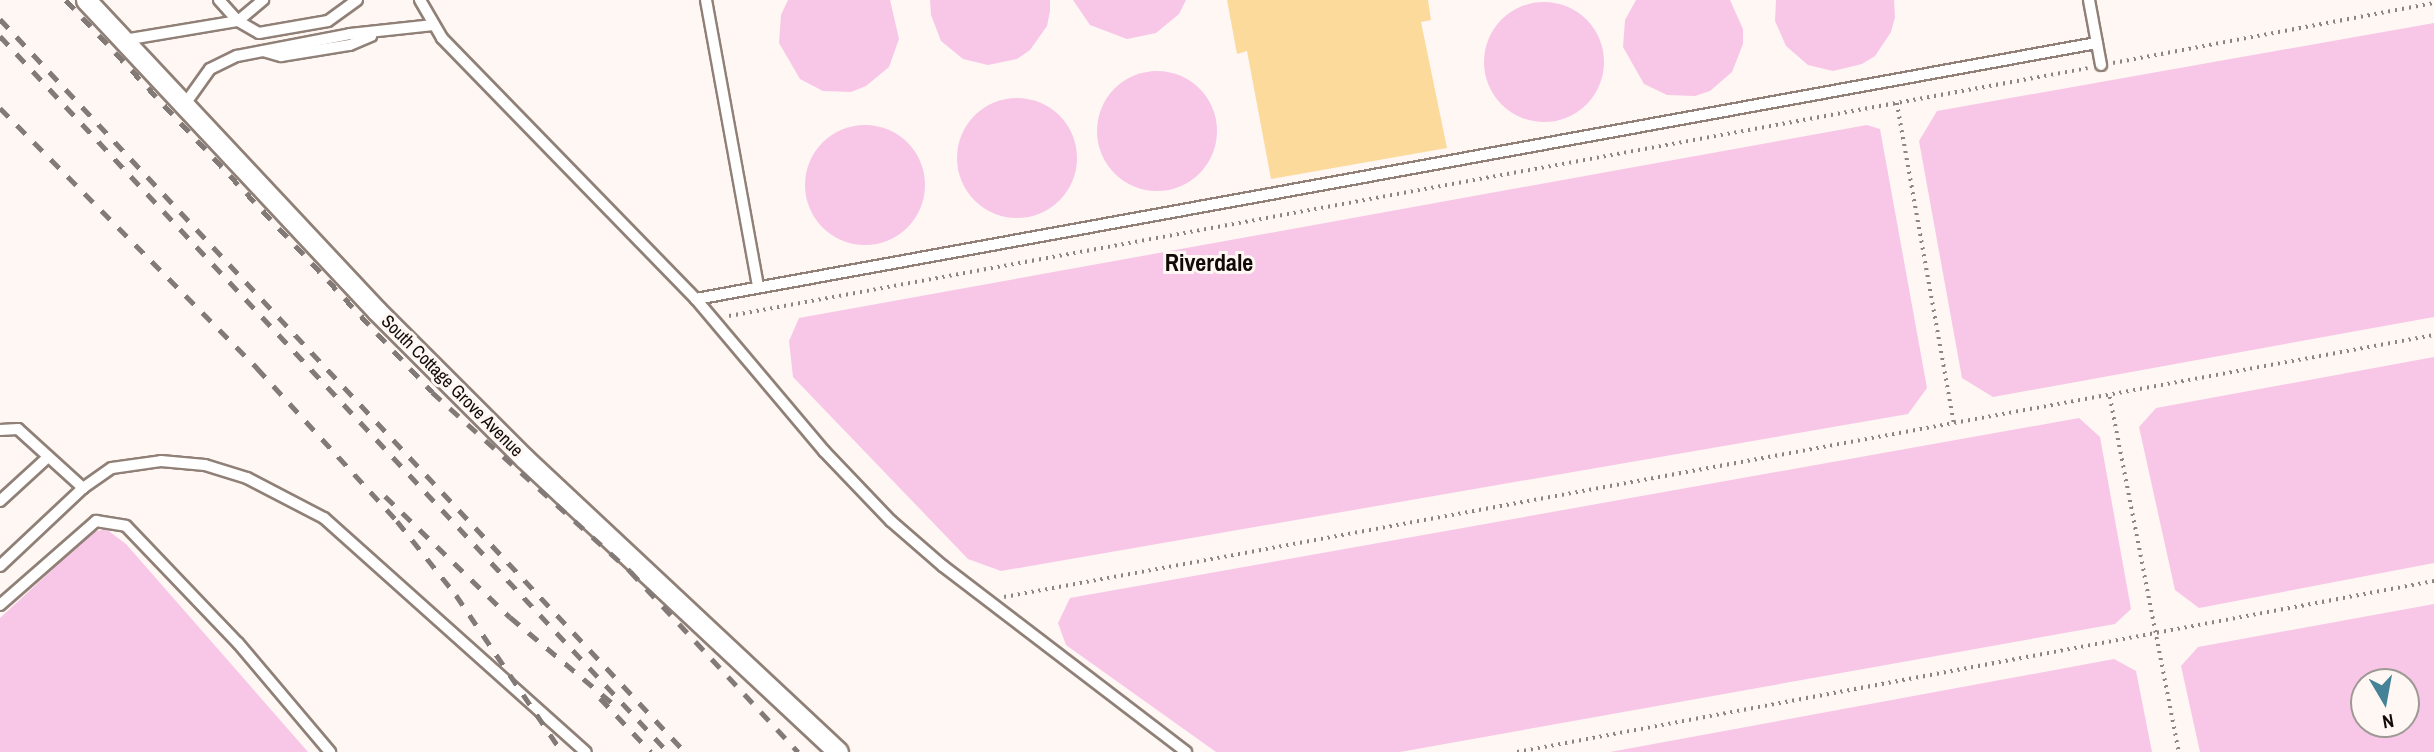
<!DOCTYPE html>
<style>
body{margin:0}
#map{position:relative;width:2434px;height:752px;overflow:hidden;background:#fef7f3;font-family:"Archivo Narrow",sans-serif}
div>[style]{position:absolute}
.water>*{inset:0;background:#f8c7e8}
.round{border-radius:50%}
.building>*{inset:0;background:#fbda9c}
.path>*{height:3.5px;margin-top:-1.75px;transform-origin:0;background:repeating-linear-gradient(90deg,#8c8682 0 2px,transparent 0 7px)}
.roads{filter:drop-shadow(2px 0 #908077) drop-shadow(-2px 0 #908077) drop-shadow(0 2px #908077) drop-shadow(0 -2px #908077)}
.lane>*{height:10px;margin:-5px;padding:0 5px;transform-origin:5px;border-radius:5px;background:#fff}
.street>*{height:19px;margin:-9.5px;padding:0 9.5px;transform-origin:9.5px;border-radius:9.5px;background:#fff}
.rail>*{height:5px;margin-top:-2.5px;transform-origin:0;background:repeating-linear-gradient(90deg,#817a77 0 12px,transparent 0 24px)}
span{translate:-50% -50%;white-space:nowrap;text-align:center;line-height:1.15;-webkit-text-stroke:6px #fef7f3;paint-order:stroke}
.street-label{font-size:18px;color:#110b08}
.district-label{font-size:24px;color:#110b08;font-weight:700}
.north{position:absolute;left:2350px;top:668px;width:70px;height:70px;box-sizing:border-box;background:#fef7f3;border:2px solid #9f9995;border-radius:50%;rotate:170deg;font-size:19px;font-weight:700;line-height:28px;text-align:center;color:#110b08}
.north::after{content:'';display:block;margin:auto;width:24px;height:32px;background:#448298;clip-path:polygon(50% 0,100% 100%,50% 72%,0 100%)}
</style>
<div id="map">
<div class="water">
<i style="clip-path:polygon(788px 0,890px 0,899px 39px,889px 67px,866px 86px,851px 92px,823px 91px,800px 79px,779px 43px,781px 15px)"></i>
<i style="clip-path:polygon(930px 0,1050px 0,1050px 11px,1047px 26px,1030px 50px,1017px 59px,988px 65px,963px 59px,941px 41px,931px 15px)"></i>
<i style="clip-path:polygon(1073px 0,1186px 0,1179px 14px,1156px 33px,1127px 39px,1090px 25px)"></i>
<i style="clip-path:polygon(1636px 0,1730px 0,1743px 29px,1743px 44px,1732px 72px,1710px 91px,1695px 96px,1667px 95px,1644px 84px,1623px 47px,1625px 20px)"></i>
<i style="clip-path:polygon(1776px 0,1894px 0,1895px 17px,1891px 32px,1875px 56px,1862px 64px,1833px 71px,1808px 65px,1786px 46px,1775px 21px)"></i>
<i class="round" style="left:1484px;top:2px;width:120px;height:120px"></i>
<i style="clip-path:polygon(2434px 23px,2434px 317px,1993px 397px,1962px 378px,1919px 141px,1937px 111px)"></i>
<i class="round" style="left:1097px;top:71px;width:120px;height:120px"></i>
<i class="round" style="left:957px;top:98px;width:120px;height:120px"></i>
<i class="round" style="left:805px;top:125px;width:120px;height:120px"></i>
<i style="clip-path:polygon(1867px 125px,1880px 129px,1927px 388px,1908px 414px,1001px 571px,968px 559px,793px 377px,789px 341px,799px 318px)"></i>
<i style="clip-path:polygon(2434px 357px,2434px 563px,2199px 608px,2175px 590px,2139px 427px,2156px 408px)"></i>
<i style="clip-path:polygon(2079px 418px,2100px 437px,2131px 609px,2115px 624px,1400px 752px,1216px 752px,1066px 645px,1058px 623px,1070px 598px)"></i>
<i style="clip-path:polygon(106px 529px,126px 544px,308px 752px,0 752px,0 618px,93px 532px)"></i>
<i style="clip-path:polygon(evenodd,2434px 604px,2434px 752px,2200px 752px,2181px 666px,2198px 647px,2434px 604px,2364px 682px,2406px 682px,2406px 724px,2364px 724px,2364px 682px)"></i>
<i style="clip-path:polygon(2114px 659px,2136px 671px,2152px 752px,1610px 752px)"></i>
</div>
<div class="building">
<i style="clip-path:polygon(1227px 0,1428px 0,1431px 20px,1421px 22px,1447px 148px,1271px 179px,1247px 51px,1237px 54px)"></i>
</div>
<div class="path">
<i style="left:2113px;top:63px;width:327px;rotate:-10.6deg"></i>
<i style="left:1897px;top:103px;width:326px;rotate:79.9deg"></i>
<i style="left:729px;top:316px;width:1381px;rotate:-10.34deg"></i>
<i style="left:2110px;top:397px;width:362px;rotate:79deg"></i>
<i style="left:1004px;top:597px;width:1454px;rotate:-10.38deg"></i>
<i style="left:1517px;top:752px;width:933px;rotate:-10.56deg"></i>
</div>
<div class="roads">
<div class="lane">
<i style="left:219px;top:0;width:28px;rotate:48deg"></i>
<i style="left:238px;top:21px;width:24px;rotate:30deg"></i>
<i style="left:259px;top:33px;width:70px;rotate:-9.9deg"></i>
<i style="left:328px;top:21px;width:36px;rotate:-36deg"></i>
<i style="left:420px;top:0;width:44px;rotate:59.9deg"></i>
<i style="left:442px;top:38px;width:364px;rotate:45.8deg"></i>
<i style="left:696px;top:299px;width:199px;rotate:49.9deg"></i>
<i style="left:824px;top:451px;width:97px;rotate:46.3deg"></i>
<i style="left:891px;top:521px;width:69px;rotate:40.9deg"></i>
<i style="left:943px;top:566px;width:306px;rotate:37.4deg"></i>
<i style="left:706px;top:0;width:292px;rotate:79.7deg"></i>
<i style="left:2089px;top:0;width:66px;rotate:79.5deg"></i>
<i style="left:124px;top:40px;width:116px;rotate:-9.5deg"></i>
<i style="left:238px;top:21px;width:33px;rotate:-40deg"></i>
<i style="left:263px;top:51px;width:19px;rotate:16deg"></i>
<i style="left:281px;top:56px;width:70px;rotate:-9.1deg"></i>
<i style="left:350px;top:45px;width:23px;rotate:-23deg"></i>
<i style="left:185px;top:104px;width:43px;rotate:-54.5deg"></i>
<i style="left:210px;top:69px;width:30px;rotate:-26deg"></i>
<i style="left:237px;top:56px;width:115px;rotate:-11deg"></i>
<i style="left:350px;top:34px;width:84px;rotate:-6.1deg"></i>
<i style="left:696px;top:299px;width:1424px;rotate:-10.36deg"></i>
<i style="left:0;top:430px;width:18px;rotate:-3deg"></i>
<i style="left:18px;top:429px;width:88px;rotate:42.2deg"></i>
<i style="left:0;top:501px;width:65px;rotate:-42.5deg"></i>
<i style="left:0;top:566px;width:114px;rotate:-43.2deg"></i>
<i style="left:83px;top:488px;width:35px;rotate:-35deg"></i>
<i style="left:112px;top:468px;width:49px;rotate:-8.1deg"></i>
<i style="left:161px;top:461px;width:44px;rotate:5.2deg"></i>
<i style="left:205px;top:465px;width:44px;rotate:17.2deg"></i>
<i style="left:247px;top:478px;width:87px;rotate:27.5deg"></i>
<i style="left:324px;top:518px;width:351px;rotate:41.8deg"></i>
<i style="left:0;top:605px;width:128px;rotate:-41.2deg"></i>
<i style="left:96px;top:521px;width:30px;rotate:9deg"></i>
<i style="left:126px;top:526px;width:162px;rotate:46.3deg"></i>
<i style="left:238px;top:643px;width:143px;rotate:49.8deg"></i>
</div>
<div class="street">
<i style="left:86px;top:0;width:426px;rotate:46.9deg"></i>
<i style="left:377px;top:311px;width:208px;rotate:45deg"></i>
<i style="left:524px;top:458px;width:430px;rotate:43.1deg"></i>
</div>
</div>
<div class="rail">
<i style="left:66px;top:0;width:536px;rotate:46.96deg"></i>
<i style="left:432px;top:392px;width:267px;rotate:42.1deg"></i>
<i style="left:630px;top:571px;width:247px;rotate:47.1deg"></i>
<i style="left:0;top:19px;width:1003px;rotate:46.94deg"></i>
<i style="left:0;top:36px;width:979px;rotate:46.99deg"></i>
<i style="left:0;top:108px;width:366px;rotate:45.3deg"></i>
<i style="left:257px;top:368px;width:207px;rotate:47.5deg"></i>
<i style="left:397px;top:521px;width:95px;rotate:51.4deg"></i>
<i style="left:456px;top:595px;width:189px;rotate:56deg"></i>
<i style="left:385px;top:496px;width:174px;rotate:44.1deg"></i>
<i style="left:510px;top:617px;width:133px;rotate:40.1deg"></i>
<i style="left:600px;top:698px;width:74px;rotate:46.6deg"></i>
</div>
<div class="street-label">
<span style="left:452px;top:386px;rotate:45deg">South Cottage Grove Avenue</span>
</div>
<div class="district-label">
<span style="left:1209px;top:263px">Riverdale</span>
</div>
<div class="north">N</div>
</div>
